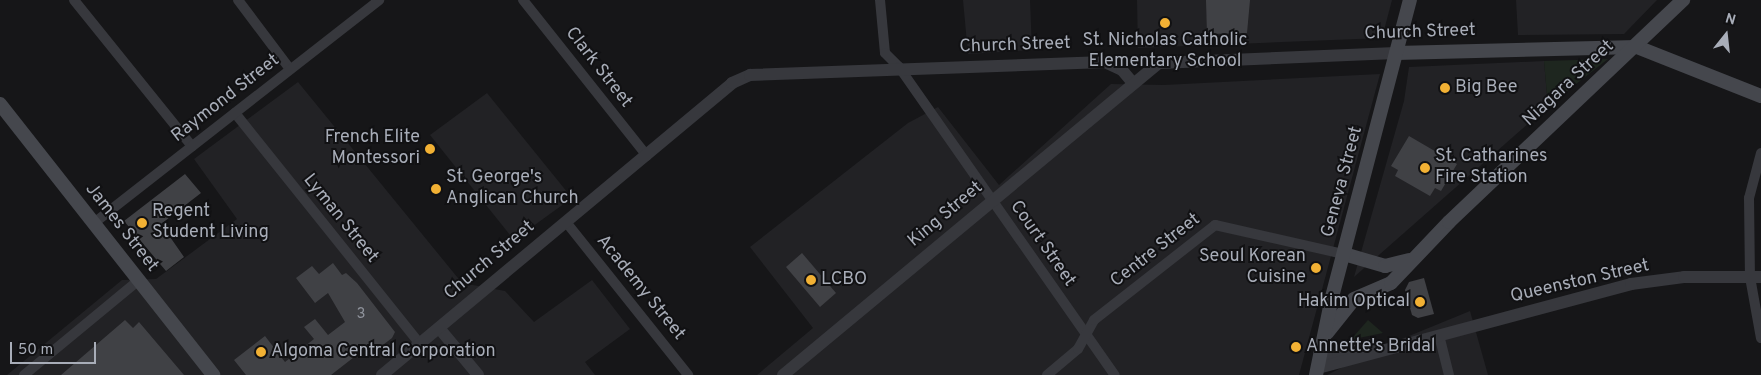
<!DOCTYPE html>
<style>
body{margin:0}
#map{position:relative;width:1761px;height:375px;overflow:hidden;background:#161618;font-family:Overpass,sans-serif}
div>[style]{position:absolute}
.built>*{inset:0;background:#222225}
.green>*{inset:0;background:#1e261f}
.building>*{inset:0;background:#404145}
.minor>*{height:10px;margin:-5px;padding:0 5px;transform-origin:5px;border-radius:5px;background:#37383d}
.tertiary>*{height:12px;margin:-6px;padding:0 6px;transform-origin:6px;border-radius:6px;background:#37383d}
.secondary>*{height:14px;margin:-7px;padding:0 7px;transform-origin:7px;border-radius:7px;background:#45474d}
.dots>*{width:14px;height:14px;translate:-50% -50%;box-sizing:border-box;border:2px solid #111113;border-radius:50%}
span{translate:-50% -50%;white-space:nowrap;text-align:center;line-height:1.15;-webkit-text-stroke:4px #111113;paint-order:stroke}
.number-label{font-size:15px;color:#8e929b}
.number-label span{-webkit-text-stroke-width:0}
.street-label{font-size:18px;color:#a8adb8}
.poi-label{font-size:18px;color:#a8adb8}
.left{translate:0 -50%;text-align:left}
.right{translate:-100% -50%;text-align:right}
.north{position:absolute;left:1701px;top:10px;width:50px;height:50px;-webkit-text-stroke:4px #111113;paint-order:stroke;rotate:16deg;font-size:14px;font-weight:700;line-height:20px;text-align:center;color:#a8adb8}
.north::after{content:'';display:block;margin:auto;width:18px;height:22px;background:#a8adb8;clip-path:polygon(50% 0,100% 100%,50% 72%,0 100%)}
.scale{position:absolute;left:10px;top:342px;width:86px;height:22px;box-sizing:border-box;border:2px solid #a8adb8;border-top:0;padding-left:6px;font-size:15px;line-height:18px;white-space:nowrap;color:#a8adb8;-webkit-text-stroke:4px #111113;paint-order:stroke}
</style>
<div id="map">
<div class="built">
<i style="clip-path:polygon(963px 0,1030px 0,1032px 50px,968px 54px)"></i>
<i style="clip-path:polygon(1137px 0,1392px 0,1382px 38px,1138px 48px)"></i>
<i style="clip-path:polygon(1516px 0,1657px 0,1624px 34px,1518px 35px)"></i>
<i style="clip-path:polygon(1544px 61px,1548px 106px,1354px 277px,1404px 101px,1409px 67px)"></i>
<i style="clip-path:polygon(1380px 74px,1299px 375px,757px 375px,813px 328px,750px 247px,908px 123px,938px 107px,999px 185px,1111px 84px,1164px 85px)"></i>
<i style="clip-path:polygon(298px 82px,462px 283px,505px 291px,534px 322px,592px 280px,630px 329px,585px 362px,595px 375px,7px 375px,122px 280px,156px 279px,237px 219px,194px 159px)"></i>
<i style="clip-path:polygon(487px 93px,572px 198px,514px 240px,430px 135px)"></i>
<i style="clip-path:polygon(1470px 311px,1488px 375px,1327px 375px,1387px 345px)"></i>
</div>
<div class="green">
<i style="clip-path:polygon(1608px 59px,1548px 106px,1544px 61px)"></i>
<i style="clip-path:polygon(1368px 320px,1383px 333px,1354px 339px,1354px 336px)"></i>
</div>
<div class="building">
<i style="clip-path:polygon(1206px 0,1250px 0,1247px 33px,1207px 34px)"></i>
<i style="clip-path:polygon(1409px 136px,1457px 164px,1441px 191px,1435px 188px,1430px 196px,1395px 176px,1398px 170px,1391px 166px)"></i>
<i style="clip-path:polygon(185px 174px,201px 193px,161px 224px,184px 257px,166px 271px,124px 221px)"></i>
<i style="clip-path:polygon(802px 253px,836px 293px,820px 307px,786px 267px)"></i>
<i style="clip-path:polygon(333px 263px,342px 275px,346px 273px,357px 283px,395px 332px,392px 338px,375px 351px,367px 347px,331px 375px,246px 375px,234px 360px,265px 336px,285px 362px,314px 339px,304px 327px,315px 319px,328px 335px,345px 322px,328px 293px,315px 303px,296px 278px,312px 266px,319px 274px)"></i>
<i style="clip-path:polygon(1424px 278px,1434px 314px,1418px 318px,1412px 315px,1405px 290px,1409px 282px)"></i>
<i style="clip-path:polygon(125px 320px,133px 328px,139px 322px,184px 375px,61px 375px)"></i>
</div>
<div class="minor">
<i style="left:74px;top:0;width:188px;rotate:51.1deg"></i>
<i style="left:238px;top:0;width:86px;rotate:53deg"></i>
<i style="left:523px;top:0;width:199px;rotate:51.5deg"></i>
<i style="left:880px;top:0;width:53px;rotate:84.6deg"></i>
<i style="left:885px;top:53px;width:20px;rotate:45deg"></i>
<i style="left:899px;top:67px;width:376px;rotate:55deg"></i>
<i style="left:235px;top:113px;width:296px;rotate:51.3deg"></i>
<i style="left:1761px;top:153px;width:47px;rotate:104.9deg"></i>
<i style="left:1749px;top:198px;width:79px;rotate:89.3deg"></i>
<i style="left:1750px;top:277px;width:62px;rotate:79.8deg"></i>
<i style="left:566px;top:222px;width:196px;rotate:51.4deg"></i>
<i style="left:94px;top:223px;width:362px;rotate:-38deg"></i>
<i style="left:1439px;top:335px;width:41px;rotate:76deg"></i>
<i style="left:24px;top:375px;width:149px;rotate:-39.6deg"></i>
<i style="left:1047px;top:375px;width:40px;rotate:-40deg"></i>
<i style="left:1078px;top:349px;width:33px;rotate:-61deg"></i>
<i style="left:1094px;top:320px;width:154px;rotate:-38.1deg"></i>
<i style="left:1215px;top:225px;width:132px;rotate:12.7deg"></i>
</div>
<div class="tertiary">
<i style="left:439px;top:328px;width:61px;rotate:50.3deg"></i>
<i style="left:1328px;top:360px;width:12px;rotate:-35deg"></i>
<i style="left:1338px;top:353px;width:33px;rotate:-14deg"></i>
<i style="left:1318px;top:368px;width:324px;rotate:-15deg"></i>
<i style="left:1631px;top:284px;width:53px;rotate:-7.5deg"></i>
<i style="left:1684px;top:277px;width:77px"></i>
<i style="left:382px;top:375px;width:456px;rotate:-39.8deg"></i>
<i style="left:732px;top:83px;width:20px;rotate:-24deg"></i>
<i style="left:750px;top:75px;width:355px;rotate:-2.1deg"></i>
<i style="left:1105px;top:62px;width:19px;rotate:25deg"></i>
<i style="left:1122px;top:70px;width:16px;rotate:50deg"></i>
<i style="left:783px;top:375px;width:489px;rotate:-39.7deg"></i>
<i style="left:1159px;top:63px;width:237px;rotate:-2.4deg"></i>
</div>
<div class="secondary">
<i style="left:1396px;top:53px;width:241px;rotate:-1.4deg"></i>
<i style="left:1637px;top:47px;width:133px;rotate:21.6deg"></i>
<i style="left:0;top:104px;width:345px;rotate:51.8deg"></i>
<i style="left:1344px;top:254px;width:43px;rotate:16.3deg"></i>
<i style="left:1385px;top:266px;width:25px;rotate:-14deg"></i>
<i style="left:1327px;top:333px;width:43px;rotate:-51.5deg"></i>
<i style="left:1354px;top:299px;width:40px;rotate:-23.4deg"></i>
<i style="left:1391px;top:283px;width:84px;rotate:-46.4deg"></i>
<i style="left:1449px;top:222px;width:323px;rotate:-43.5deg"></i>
<i style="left:1316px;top:375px;width:80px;rotate:-78.4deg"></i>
<i style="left:1332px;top:297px;width:307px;rotate:-75.3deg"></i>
</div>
<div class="dots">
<i style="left:1165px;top:23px;background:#f2b134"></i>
<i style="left:1445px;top:88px;background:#f2b134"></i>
<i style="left:430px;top:149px;background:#f2b134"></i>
<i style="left:1425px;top:168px;background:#f2b134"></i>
<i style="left:436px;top:189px;background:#f2b134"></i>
<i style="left:142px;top:223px;background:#f2b134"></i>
<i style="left:1316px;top:268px;background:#f2b134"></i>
<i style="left:811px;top:280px;background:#f2b134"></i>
<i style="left:1420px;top:302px;background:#f2b134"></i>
<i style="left:1296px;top:347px;background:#f2b134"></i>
<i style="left:261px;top:352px;background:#f2b134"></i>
</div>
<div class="number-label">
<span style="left:361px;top:315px">3</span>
</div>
<div class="street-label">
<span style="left:1420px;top:33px;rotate:-2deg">Church Street</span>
<span style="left:1015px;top:46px;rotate:-2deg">Church Street</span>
<span style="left:598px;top:68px;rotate:52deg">Clark Street</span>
<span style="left:1569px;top:84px;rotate:-43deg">Niagara Street</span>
<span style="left:226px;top:99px;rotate:-38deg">Raymond Street</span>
<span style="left:1343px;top:182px;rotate:-75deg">Geneva Street</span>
<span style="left:946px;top:215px;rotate:-40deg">King Street</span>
<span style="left:340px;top:219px;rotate:51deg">Lyman Street</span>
<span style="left:121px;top:228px;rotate:52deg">James Street</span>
<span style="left:1042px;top:244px;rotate:55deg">Court Street</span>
<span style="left:1156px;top:251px;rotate:-38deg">Centre Street</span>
<span style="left:490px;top:261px;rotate:-40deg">Church Street</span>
<span style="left:1580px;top:282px;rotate:-13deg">Queenston Street</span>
<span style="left:640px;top:288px;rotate:51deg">Academy Street</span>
</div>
<div class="poi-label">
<span style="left:1165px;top:52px">St. Nicholas Catholic<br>Elementary School</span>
<span class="left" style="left:1455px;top:88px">Big Bee</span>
<span class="right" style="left:420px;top:149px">French Elite<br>Montessori</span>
<span class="left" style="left:1435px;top:168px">St. Catharines<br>Fire Station</span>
<span class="left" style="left:446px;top:189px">St. George's<br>Anglican Church</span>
<span class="left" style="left:152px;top:223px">Regent<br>Student Living</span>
<span class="right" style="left:1306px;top:268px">Seoul Korean<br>Cuisine</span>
<span class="left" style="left:821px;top:280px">LCBO</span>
<span class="right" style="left:1410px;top:302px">Hakim Optical</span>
<span class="left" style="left:1306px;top:347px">Annette's Bridal</span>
<span class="left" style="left:271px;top:352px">Algoma Central Corporation</span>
</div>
<div class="north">N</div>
<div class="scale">50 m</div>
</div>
